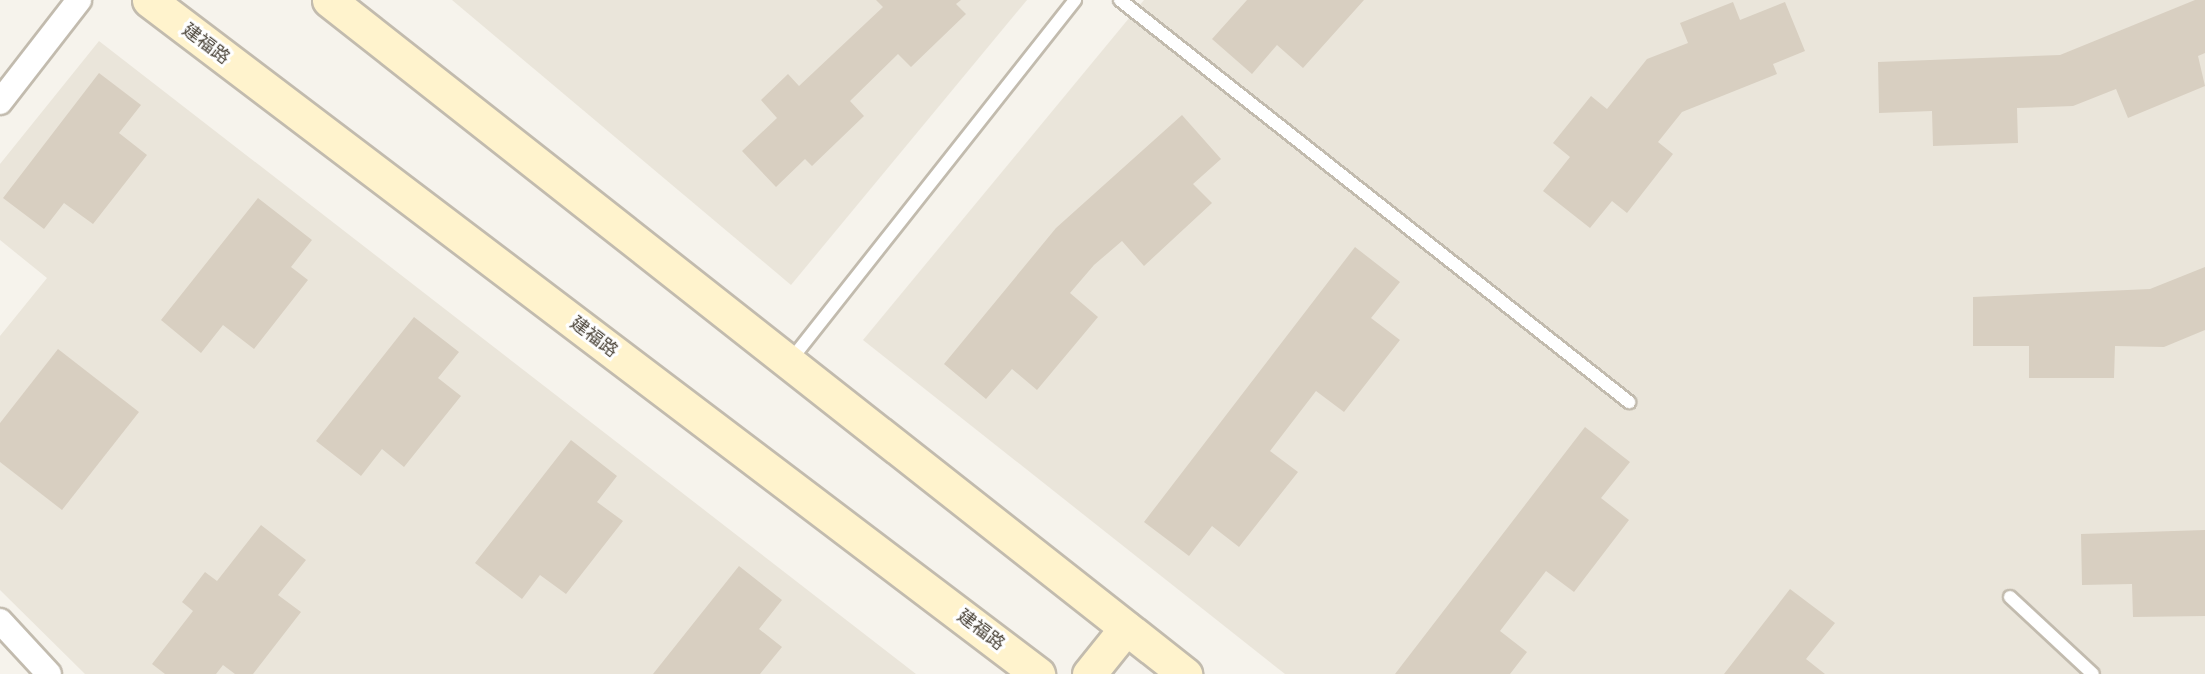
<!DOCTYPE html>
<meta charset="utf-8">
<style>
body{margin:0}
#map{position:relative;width:2205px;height:674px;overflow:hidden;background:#f6f3ec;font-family:Mulish,"Noto Sans SC",sans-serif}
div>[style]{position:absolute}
.residential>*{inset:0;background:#eae5da}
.building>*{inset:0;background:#d8cfc1}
.roads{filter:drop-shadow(2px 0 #c2bbae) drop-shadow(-2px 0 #c2bbae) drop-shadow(0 2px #c2bbae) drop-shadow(0 -2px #c2bbae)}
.lane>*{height:12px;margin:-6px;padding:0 6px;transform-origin:6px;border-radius:6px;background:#fff}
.street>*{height:24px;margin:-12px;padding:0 12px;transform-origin:12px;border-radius:12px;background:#fff}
.secondary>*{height:33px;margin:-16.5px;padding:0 16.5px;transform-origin:16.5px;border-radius:16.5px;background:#fff3cd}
span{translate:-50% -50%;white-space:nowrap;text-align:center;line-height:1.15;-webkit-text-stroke:6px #fff;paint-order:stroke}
.street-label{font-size:18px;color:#4b4439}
</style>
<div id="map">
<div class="residential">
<i style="clip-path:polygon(452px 0,1027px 0,791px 285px)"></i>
<i style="clip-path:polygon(1144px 0,2205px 0,2205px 674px,1285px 674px,863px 340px)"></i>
<i style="clip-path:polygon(99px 41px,916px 674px,85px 674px,0 590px,0 336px,47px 278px,0 240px,0 164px)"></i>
</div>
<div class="building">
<i style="clip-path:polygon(876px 0,961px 0,956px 4px,966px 14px,911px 67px,898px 54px,850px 101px,864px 116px,812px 166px,805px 159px,776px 187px,742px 151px,777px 118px,761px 100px,788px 74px,799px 86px,883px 7px)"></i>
<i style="clip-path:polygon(1247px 0,1364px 0,1303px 68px,1277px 45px,1252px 74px,1212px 39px)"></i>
<i style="clip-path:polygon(2195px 0,2205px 0,2205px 53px,2198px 56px,2205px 86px,2128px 118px,2116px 89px,2073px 106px,2017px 108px,2018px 143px,1933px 146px,1932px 111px,1879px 113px,1878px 62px,2060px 55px)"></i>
<i style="clip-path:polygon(1733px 2px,1740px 20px,1785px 2px,1805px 51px,1773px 64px,1777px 74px,1682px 112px,1658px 142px,1673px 154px,1627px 213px,1612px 201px,1590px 228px,1543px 191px,1570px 157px,1553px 143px,1591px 96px,1607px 109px,1647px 59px,1688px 43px,1680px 23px)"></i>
<i style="clip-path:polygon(99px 73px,141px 105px,119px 133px,147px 155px,93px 224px,64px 203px,44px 229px,3px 198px)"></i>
<i style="clip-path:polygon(1182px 115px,1221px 159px,1193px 184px,1212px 203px,1144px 266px,1122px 241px,1094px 265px,1070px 293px,1098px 317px,1037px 390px,1012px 369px,986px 399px,944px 364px,1056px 228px)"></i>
<i style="clip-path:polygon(258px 198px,312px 240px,291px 267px,308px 280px,254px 349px,223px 325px,201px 353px,161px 320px)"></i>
<i style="clip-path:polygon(1355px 247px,1400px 282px,1371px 318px,1400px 340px,1344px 412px,1316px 391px,1270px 451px,1298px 472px,1239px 547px,1212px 526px,1189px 556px,1144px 522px)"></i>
<i style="clip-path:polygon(2205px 267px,2205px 330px,2164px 347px,2115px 346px,2114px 378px,2029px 378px,2029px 346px,1973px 346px,1973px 297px,2150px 289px)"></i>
<i style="clip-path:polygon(414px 317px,459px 352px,438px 378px,461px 396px,404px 467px,382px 449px,361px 476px,316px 441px)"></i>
<i style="clip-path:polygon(58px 349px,139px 412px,62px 510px,0 462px,0 423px)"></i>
<i style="clip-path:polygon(1585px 427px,1630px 462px,1601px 498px,1629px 520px,1574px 592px,1546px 571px,1500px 631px,1527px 652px,1510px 674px,1395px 674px)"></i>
<i style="clip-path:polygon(571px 440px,617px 476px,597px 502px,623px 521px,566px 594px,540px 575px,522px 599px,475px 563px)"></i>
<i style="clip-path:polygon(261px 525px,306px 560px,278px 595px,301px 612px,253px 674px,235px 674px,223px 665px,216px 674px,165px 674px,152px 664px,193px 611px,182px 602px,205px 572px,217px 581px)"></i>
<i style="clip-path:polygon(2205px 530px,2205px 616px,2133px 617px,2132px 584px,2082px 585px,2081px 534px)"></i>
<i style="clip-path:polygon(739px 566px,782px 600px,759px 629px,782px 647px,760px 674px,653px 674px)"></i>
<i style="clip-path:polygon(1790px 589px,1835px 623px,1806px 659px,1825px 674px,1724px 674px)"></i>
</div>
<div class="roads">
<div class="lane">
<i style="left:1120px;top:0;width:649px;rotate:38.3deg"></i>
<i style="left:790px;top:361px;width:460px;rotate:-51.7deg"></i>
<i style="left:2010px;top:597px;width:113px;rotate:42.9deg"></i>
</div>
<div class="street">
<i style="left:0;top:102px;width:129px;rotate:-52.2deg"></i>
<i style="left:0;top:621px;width:72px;rotate:47.2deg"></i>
</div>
<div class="secondary">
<i style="left:149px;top:0;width:1116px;rotate:37.17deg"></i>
<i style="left:329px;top:0;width:1090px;rotate:38.22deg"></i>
<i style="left:1089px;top:674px;width:59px;rotate:-51.2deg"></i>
</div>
</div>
<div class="street-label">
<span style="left:206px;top:44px;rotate:37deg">建福路</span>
<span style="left:594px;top:337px;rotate:37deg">建福路</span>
<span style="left:981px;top:630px;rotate:37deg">建福路</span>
</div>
</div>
